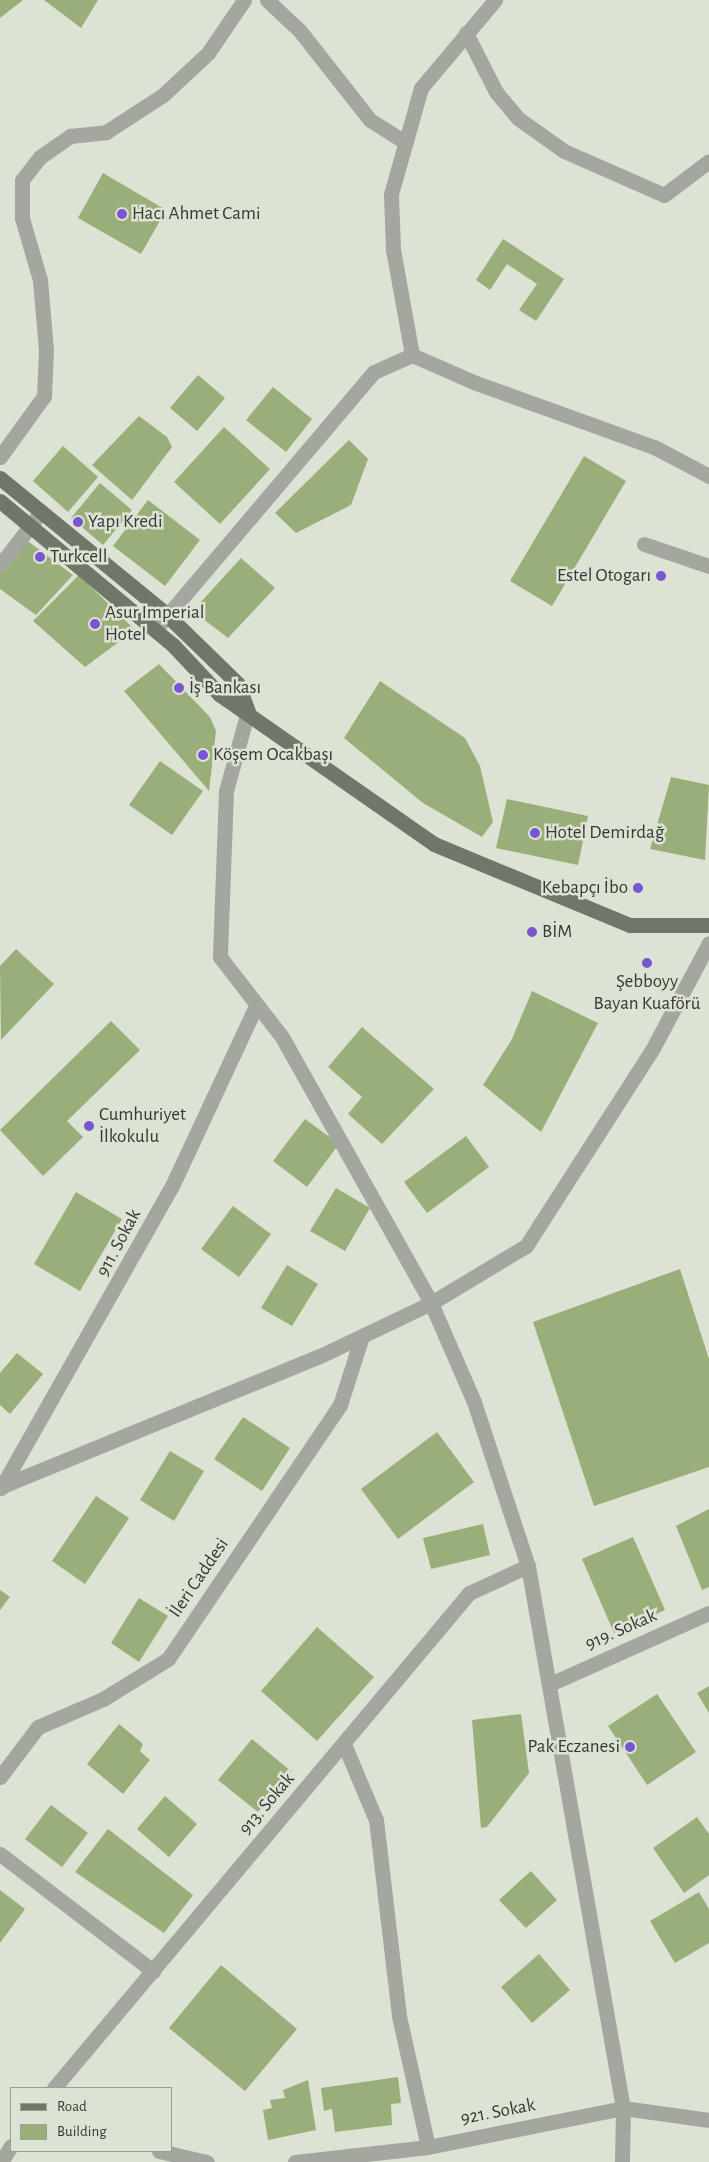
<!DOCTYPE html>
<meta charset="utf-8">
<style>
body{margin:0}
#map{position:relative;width:709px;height:2162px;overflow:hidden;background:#dde3d4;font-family:"Alegreya Sans",sans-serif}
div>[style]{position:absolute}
.building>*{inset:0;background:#9aae7a}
.minor>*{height:15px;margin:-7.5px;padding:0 7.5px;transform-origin:7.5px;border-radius:7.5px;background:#a4a6a0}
.major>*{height:15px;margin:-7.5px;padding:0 7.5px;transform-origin:7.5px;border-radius:7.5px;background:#71766b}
.dots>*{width:14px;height:14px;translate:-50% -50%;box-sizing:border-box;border:2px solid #dde3d4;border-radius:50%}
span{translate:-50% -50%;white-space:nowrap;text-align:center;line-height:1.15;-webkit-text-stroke:5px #dde3d4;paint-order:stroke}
.poi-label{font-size:19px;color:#363933}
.left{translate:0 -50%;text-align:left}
.right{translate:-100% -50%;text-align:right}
.street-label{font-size:19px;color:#363933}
.legend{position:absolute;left:10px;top:2087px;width:162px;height:65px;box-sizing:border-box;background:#dde3d4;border:1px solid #9a9f94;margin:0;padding:6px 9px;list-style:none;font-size:15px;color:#363933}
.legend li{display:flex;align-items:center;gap:10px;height:25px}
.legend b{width:25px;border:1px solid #9a9f94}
</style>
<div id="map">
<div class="building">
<i style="clip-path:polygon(0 0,23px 0,0 18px)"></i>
<i style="clip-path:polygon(44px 0,98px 0,81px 28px)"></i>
<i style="clip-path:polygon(103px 173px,166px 210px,141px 254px,78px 218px)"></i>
<i style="clip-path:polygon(503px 239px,564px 279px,536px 321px,519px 310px,537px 284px,507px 264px,490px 290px,476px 280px)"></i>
<i style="clip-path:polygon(198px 375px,225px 398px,197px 431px,170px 408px)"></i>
<i style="clip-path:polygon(273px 387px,312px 419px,286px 452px,246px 420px)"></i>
<i style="clip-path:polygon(139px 416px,167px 437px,172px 447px,132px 500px,92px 465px)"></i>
<i style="clip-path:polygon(224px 427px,270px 469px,220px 524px,174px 482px)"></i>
<i style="clip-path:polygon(349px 440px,368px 459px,351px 505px,296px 533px,275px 513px)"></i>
<i style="clip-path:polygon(63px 446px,98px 477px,68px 512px,33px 481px)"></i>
<i style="clip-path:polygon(584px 456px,626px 481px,552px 606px,510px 581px)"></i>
<i style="clip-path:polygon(100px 483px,132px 510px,103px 545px,71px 518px)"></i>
<i style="clip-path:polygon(148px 500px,200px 540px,165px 586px,113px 546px)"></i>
<i style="clip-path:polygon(25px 539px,73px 575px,36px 615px,0 589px,0 573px)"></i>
<i style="clip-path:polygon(241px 558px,275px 588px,228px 638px,198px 615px,200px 603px)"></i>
<i style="clip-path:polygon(79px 575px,135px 630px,85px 667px,33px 621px)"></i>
<i style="clip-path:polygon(159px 664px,210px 717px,216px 731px,209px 791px,124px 691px)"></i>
<i style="clip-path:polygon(380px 681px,465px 738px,480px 766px,493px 822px,482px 837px,423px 803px,344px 738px)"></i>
<i style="clip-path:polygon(160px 761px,203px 791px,172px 835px,129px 805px)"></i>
<i style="clip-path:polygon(671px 777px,709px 785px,705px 860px,650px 849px)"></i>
<i style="clip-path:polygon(507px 799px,588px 816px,578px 865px,496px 848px)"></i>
<i style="clip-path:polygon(16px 949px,54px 984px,1px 1040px,0 966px)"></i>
<i style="clip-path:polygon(532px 991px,598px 1023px,541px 1132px,483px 1085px,512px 1039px)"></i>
<i style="clip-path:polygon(111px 1021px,140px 1050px,67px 1121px,83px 1137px,43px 1176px,0 1130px)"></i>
<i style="clip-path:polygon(362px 1027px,434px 1089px,382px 1144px,348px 1114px,362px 1097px,328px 1067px)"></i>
<i style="clip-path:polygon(305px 1119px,339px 1144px,307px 1187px,273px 1161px)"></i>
<i style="clip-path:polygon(466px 1136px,489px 1167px,427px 1213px,404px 1182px)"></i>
<i style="clip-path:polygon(336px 1188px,370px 1208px,345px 1251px,310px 1231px)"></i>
<i style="clip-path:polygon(76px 1192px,122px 1219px,80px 1291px,34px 1264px)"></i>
<i style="clip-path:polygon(233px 1206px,271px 1234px,239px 1277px,201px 1249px)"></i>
<i style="clip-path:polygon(287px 1265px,318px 1284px,292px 1326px,261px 1308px)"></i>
<i style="clip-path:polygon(680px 1269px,709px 1359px,709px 1467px,594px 1506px,533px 1322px)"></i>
<i style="clip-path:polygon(17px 1353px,43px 1374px,10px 1414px,0 1405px,0 1373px)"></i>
<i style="clip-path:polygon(243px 1417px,290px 1448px,262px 1491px,214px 1459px)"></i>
<i style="clip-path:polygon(437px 1432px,474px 1482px,398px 1539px,361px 1489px)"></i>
<i style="clip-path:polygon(170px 1451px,204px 1471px,174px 1521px,140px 1500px)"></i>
<i style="clip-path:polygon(96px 1496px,129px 1518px,85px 1584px,52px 1561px)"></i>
<i style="clip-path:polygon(709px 1509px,709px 1587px,702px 1590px,676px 1526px)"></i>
<i style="clip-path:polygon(483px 1524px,490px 1555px,431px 1569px,423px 1538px)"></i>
<i style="clip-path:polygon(633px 1537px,665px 1610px,614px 1633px,582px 1559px)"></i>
<i style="clip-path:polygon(0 1590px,10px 1597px,0 1610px)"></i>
<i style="clip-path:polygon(139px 1598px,168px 1616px,139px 1662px,111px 1643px)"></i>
<i style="clip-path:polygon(317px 1627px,374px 1677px,317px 1741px,261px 1691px)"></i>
<i style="clip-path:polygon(709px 1686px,709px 1713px,697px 1693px)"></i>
<i style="clip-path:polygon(657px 1694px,696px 1752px,647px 1785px,608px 1726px)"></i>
<i style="clip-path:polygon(521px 1714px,529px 1773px,487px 1827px,481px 1828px,472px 1720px)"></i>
<i style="clip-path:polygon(119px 1724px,143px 1744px,140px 1751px,150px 1760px,123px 1794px,87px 1764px)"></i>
<i style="clip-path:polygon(252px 1739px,291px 1771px,258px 1812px,218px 1780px)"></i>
<i style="clip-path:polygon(165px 1796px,197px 1824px,169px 1857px,137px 1829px)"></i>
<i style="clip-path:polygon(51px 1805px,88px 1833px,62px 1867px,25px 1839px)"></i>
<i style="clip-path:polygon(697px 1817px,709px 1834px,709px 1875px,684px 1893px,653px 1848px)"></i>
<i style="clip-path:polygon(108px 1829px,193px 1895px,164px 1933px,75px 1872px)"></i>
<i style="clip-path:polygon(531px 1871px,557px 1900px,526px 1928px,499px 1900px)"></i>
<i style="clip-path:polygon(0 1890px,25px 1909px,0 1943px)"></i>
<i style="clip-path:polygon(699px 1892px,709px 1909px,709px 1943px,675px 1963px,650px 1921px)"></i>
<i style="clip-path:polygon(539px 1954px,570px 1990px,532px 2023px,501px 1987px)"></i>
<i style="clip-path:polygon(221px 1965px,297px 2029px,245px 2091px,169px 2028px)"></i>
<i style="clip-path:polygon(398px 2077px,401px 2103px,391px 2104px,392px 2125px,335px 2132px,332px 2109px,324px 2111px,321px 2088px)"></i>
<i style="clip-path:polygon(308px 2080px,316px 2130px,268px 2140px,263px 2110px,272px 2108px,270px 2100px,285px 2098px,283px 2090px)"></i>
</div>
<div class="minor">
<i style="left:267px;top:0;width:45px;rotate:43.2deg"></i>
<i style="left:300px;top:31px;width:113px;rotate:51.8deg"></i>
<i style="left:370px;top:120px;width:41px;rotate:32.2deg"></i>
<i style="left:466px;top:33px;width:66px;rotate:63deg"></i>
<i style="left:496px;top:92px;width:35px;rotate:50deg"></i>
<i style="left:519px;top:119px;width:55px;rotate:35.4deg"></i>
<i style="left:564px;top:151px;width:109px;rotate:23.7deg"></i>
<i style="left:664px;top:195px;width:56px;rotate:-37.1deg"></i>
<i style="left:412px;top:355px;width:108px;rotate:-100.2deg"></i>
<i style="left:393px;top:249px;width:55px;rotate:-92.1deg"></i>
<i style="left:391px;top:194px;width:110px;rotate:-74.2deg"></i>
<i style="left:421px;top:88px;width:115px;rotate:-49.9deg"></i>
<i style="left:0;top:457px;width:75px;rotate:-54.2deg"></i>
<i style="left:44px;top:396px;width:46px;rotate:-87.5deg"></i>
<i style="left:46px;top:350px;width:70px;rotate:-94.9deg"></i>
<i style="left:40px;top:280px;width:65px;rotate:-106.2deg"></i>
<i style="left:22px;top:218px;width:38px;rotate:-90deg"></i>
<i style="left:22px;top:180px;width:29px;rotate:-52deg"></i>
<i style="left:40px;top:157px;width:37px;rotate:-35deg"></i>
<i style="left:70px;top:136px;width:36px;rotate:-6deg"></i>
<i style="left:106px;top:132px;width:68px;rotate:-33deg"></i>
<i style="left:163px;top:95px;width:62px;rotate:-43deg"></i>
<i style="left:208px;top:53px;width:64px;rotate:-55.8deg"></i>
<i style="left:644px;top:544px;width:69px;rotate:18.7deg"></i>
<i style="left:0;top:565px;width:67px;rotate:-52.3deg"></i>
<i style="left:155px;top:630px;width:338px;rotate:-49.7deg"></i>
<i style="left:374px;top:372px;width:42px;rotate:-24.1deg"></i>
<i style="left:412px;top:355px;width:70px;rotate:23.6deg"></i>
<i style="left:476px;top:383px;width:189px;rotate:19.8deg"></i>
<i style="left:654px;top:447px;width:62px;rotate:27.8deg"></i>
<i style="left:248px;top:711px;width:83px;rotate:105.4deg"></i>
<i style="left:226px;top:791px;width:166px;rotate:92.1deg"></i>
<i style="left:220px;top:957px;width:101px;rotate:52.2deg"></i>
<i style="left:282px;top:1037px;width:305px;rotate:60.7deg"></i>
<i style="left:431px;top:1303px;width:108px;rotate:66.5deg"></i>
<i style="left:474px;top:1402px;width:173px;rotate:71.8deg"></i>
<i style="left:528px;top:1566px;width:550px;rotate:80.06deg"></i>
<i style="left:623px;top:2108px;width:54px;rotate:91.1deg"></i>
<i style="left:0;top:1487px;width:346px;rotate:-22.3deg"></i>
<i style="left:320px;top:1356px;width:123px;rotate:-25.5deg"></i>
<i style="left:431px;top:1303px;width:111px;rotate:-31deg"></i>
<i style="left:526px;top:1246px;width:233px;rotate:-57.3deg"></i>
<i style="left:652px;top:1050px;width:121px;rotate:-62deg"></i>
<i style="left:1px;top:1488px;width:347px;rotate:-60.5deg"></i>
<i style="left:172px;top:1186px;width:199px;rotate:-65deg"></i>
<i style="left:550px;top:1684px;width:174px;rotate:-24.1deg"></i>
<i style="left:344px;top:1744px;width:82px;rotate:67.2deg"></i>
<i style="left:376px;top:1820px;width:197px;rotate:83.3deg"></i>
<i style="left:399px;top:2016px;width:134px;rotate:77.5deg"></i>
<i style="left:0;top:1777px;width:63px;rotate:-52.8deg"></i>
<i style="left:38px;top:1727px;width:71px;rotate:-23.3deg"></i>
<i style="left:103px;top:1699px;width:76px;rotate:-31.6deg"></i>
<i style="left:168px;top:1659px;width:307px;rotate:-55.9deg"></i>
<i style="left:340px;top:1405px;width:72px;rotate:-72.3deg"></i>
<i style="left:0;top:1854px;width:193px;rotate:37.4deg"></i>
<i style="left:54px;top:2088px;width:646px;rotate:-50.02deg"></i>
<i style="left:469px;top:1593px;width:65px;rotate:-24.6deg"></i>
<i style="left:159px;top:2151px;width:49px;rotate:12.9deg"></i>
<i style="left:1px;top:2162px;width:19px;rotate:-58deg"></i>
<i style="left:295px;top:2162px;width:134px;rotate:-6.4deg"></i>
<i style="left:428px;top:2147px;width:199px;rotate:-11.3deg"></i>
<i style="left:623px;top:2108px;width:87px;rotate:7.9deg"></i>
</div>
<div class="major">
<i style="left:0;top:478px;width:215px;rotate:39.3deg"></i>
<i style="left:166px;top:614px;width:100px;rotate:44.2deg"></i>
<i style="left:238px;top:684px;width:29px;rotate:70deg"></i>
<i style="left:0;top:501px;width:225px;rotate:39.8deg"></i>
<i style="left:173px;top:645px;width:67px;rotate:46.8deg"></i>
<i style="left:219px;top:694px;width:262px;rotate:34.9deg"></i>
<i style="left:434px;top:844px;width:212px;rotate:22.5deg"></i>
<i style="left:630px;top:925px;width:79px"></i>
</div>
<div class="dots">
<i style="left:122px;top:214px;background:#7756cf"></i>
<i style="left:78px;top:522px;background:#7756cf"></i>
<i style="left:40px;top:557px;background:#7756cf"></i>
<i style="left:661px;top:576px;background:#7756cf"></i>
<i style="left:95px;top:624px;background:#7756cf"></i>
<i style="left:179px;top:688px;background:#7756cf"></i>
<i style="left:203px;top:755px;background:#7756cf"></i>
<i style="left:535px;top:833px;background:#7756cf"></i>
<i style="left:638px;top:888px;background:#7756cf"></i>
<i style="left:532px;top:932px;background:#7756cf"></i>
<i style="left:647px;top:963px;background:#7756cf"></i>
<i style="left:89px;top:1126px;background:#7756cf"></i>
<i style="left:630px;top:1747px;background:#7756cf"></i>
</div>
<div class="poi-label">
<span class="left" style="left:132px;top:214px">Hacı Ahmet Cami</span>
<span class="left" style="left:88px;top:522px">Yapı Kredi</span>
<span class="left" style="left:50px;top:557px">Turkcell</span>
<span class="right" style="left:651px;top:576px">Estel Otogarı</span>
<span class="left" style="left:105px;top:624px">Asur Imperial<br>Hotel</span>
<span class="left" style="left:189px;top:688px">İş Bankası</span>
<span class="left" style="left:213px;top:755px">Köşem Ocakbaşı</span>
<span class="left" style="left:545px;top:833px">Hotel Demirdağ</span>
<span class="right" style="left:628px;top:888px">Kebapçı İbo</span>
<span class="left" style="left:542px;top:932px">BİM</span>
<span style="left:647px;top:993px">Şebboyy<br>Bayan Kuaförü</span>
<span class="left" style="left:99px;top:1126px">Cumhuriyet<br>İlkokulu</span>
<span class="right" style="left:620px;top:1747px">Pak Eczanesi</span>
</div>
<div class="street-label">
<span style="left:119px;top:1243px;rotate:-62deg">911. Sokak</span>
<span style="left:199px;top:1578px;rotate:-56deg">İleri Caddesi</span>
<span style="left:621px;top:1630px;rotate:-24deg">919. Sokak</span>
<span style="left:267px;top:1804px;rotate:-50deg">913. Sokak</span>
<span style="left:498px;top:2112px;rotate:-11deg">921. Sokak</span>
</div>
<ul class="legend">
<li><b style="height:6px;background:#71766b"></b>Road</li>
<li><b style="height:14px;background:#9aae7a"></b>Building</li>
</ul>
</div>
